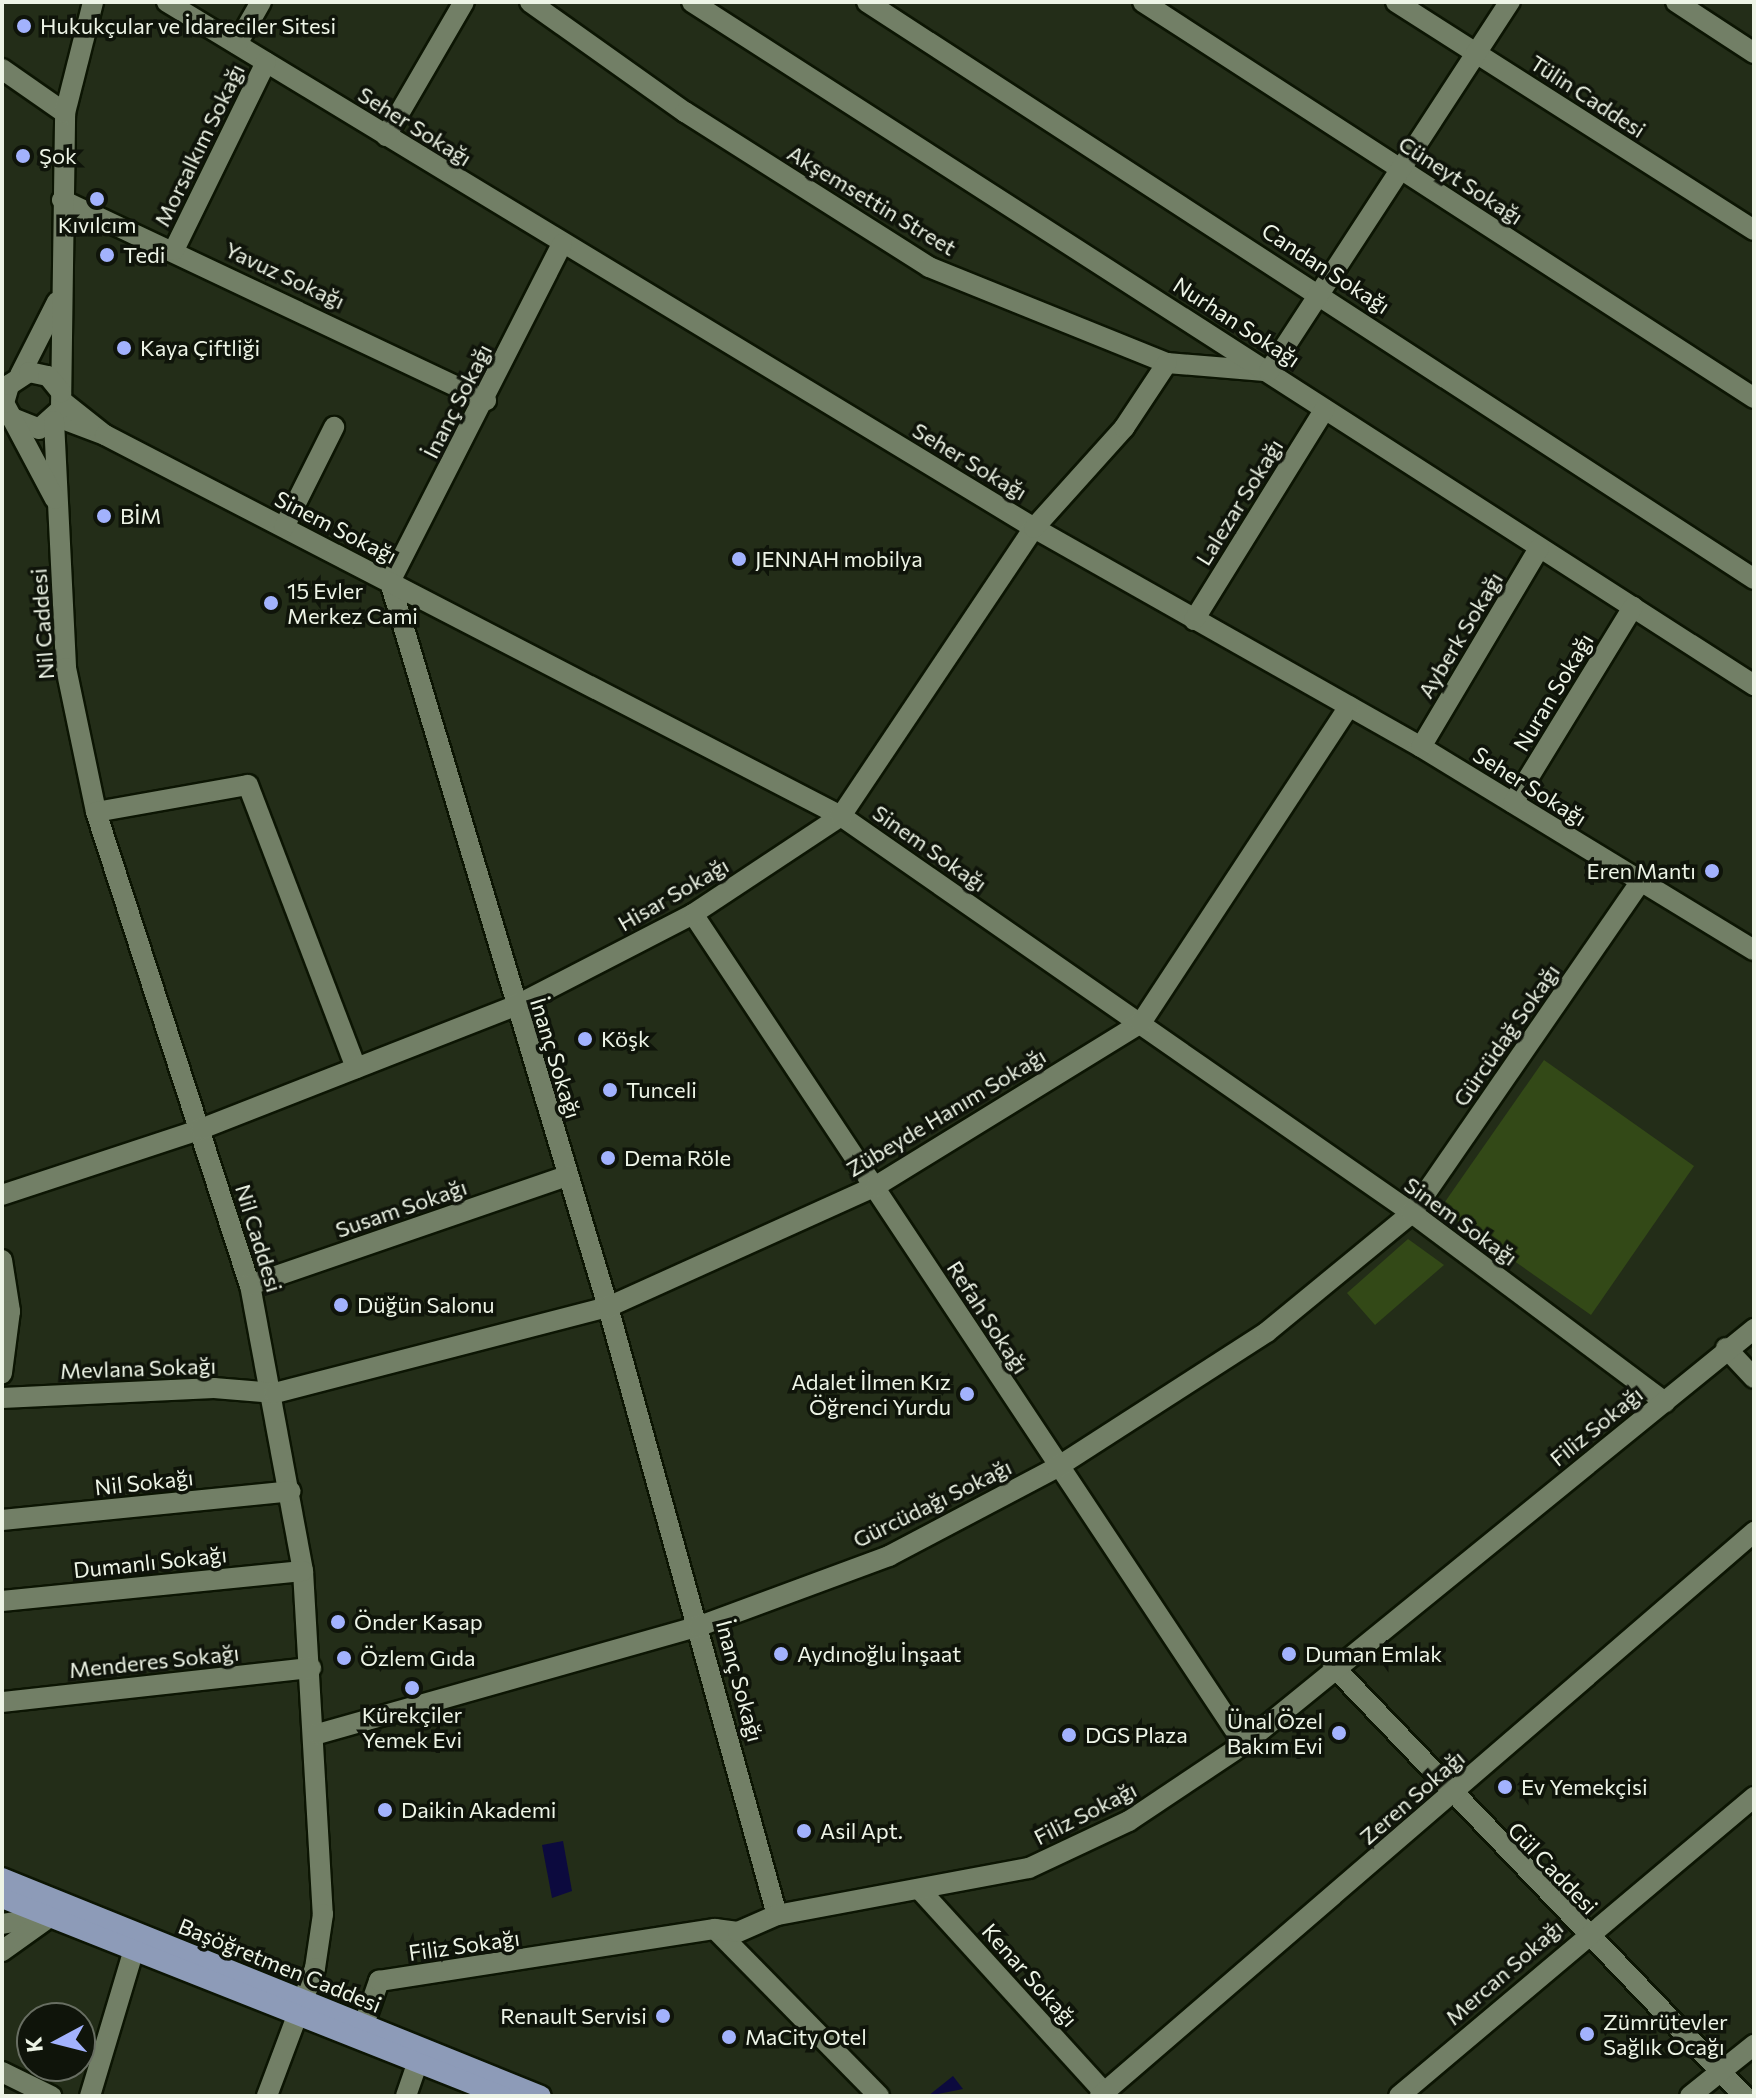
<!DOCTYPE html>
<meta charset="utf-8">
<style>
body{margin:0}
#map{position:relative;width:1756px;height:2098px;overflow:hidden;background:#232d18;font-family:Commissioner,sans-serif}
div>[style]{position:absolute}
.green>*{inset:0;background:#334917}
.water>*{inset:0;background:#0c0a3e}
.roads{filter:drop-shadow(2px 0 #0c1503) drop-shadow(-2px 0 #0c1503) drop-shadow(0 2px #0c1503) drop-shadow(0 -2px #0c1503)}
.minor>*{height:20px;margin:-10px;padding:0 10px;transform-origin:10px;border-radius:10px;background:#727f66}
.major>*{height:20px;margin:-10px;padding:0 10px;transform-origin:10px;border-radius:10px;background:#8d9bb8}
.dots>*{width:22px;height:22px;translate:-50% -50%;box-sizing:border-box;border:4px solid #0f140a;border-radius:50%}
span{translate:-50% -50%;white-space:nowrap;text-align:center;line-height:1.15;-webkit-text-stroke:7px #0f140a;paint-order:stroke}
.poi-label{font-size:22px;color:#edf4e6}
.left{translate:0 -50%;text-align:left}
.right{translate:-100% -50%;text-align:right}
.street-label{font-size:22px;color:#edf4e6}
.frame{position:absolute;inset:0;border:4px solid #edf4e6;pointer-events:none}
.north{position:absolute;left:16px;top:2002px;width:80px;height:80px;box-sizing:border-box;background:#0f140a;border:2px solid #686e62;border-radius:50%;rotate:263deg;font-size:22px;font-weight:700;line-height:32px;text-align:center;color:#edf4e6}
.north::after{content:'';display:block;margin:auto;width:28px;height:36px;background:#a2b2fd;clip-path:polygon(50% 0,100% 100%,50% 72%,0 100%)}
</style>
<div id="map">
<div class="green">
<i style="clip-path:polygon(1544px 1060px,1694px 1166px,1591px 1315px,1440px 1209px)"></i>
<i style="clip-path:polygon(1408px 1239px,1444px 1265px,1375px 1325px,1347px 1293px)"></i>
</div>
<div class="water">
<i style="clip-path:polygon(563px 1841px,572px 1891px,552px 1898px,542px 1845px)"></i>
<i style="clip-path:polygon(953px 2076px,963px 2089px,928px 2096px)"></i>
</div>
<div class="roads">
<div class="minor">
<i style="left:167px;top:2px;width:1014px;rotate:31.24deg"></i>
<i style="left:1034px;top:528px;width:445px;rotate:29.5deg"></i>
<i style="left:1421px;top:747px;width:390px;rotate:31.4deg"></i>
<i style="left:530px;top:2px;width:190px;rotate:35.4deg"></i>
<i style="left:685px;top:112px;width:289px;rotate:32.4deg"></i>
<i style="left:929px;top:267px;width:257px;rotate:22deg"></i>
<i style="left:1167px;top:363px;width:98px;rotate:4.7deg"></i>
<i style="left:692px;top:2px;width:1263px;rotate:32.75deg"></i>
<i style="left:867px;top:2px;width:1058px;rotate:33.04deg"></i>
<i style="left:1143px;top:2px;width:728px;rotate:32.95deg"></i>
<i style="left:1396px;top:2px;width:424px;rotate:32.5deg"></i>
<i style="left:1676px;top:2px;width:93px;rotate:33.2deg"></i>
<i style="left:237px;top:44px;width:48px;rotate:-60.3deg"></i>
<i style="left:2px;top:69px;width:77px;rotate:34.9deg"></i>
<i style="left:386px;top:136px;width:155px;rotate:-59.8deg"></i>
<i style="left:62px;top:200px;width:469px;rotate:25.3deg"></i>
<i style="left:562px;top:244px;width:379px;rotate:117deg"></i>
<i style="left:390px;top:582px;width:757px;rotate:73.26deg"></i>
<i style="left:608px;top:1307px;width:631px;rotate:74.47deg"></i>
<i style="left:174px;top:250px;width:209px;rotate:-63.9deg"></i>
<i style="left:1269px;top:371px;width:441px;rotate:-56.9deg"></i>
<i style="left:20px;top:375px;width:82px;rotate:-63.1deg"></i>
<i style="left:10px;top:417px;width:31px;rotate:22deg"></i>
<i style="left:39px;top:429px;width:30px;rotate:-42deg"></i>
<i style="left:61px;top:409px;width:296px;rotate:-89.2deg"></i>
<i style="left:65px;top:113px;width:114px;rotate:-75.8deg"></i>
<i style="left:57px;top:417px;width:51px;rotate:20.6deg"></i>
<i style="left:105px;top:435px;width:55px;rotate:-141.7deg"></i>
<i style="left:54px;top:421px;width:247px;rotate:87.2deg"></i>
<i style="left:66px;top:668px;width:147px;rotate:78.2deg"></i>
<i style="left:96px;top:812px;width:497px;rotate:72deg"></i>
<i style="left:250px;top:1285px;width:291px;rotate:79.5deg"></i>
<i style="left:303px;top:1571px;width:344px;rotate:86.7deg"></i>
<i style="left:323px;top:1914px;width:55px;rotate:98.4deg"></i>
<i style="left:315px;top:1968px;width:137px;rotate:110.6deg"></i>
<i style="left:105px;top:435px;width:829px;rotate:27.37deg"></i>
<i style="left:841px;top:816px;width:695px;rotate:34.81deg"></i>
<i style="left:1412px;top:1213px;width:316px;rotate:36.8deg"></i>
<i style="left:55px;top:499px;width:109px;rotate:-118deg"></i>
<i style="left:4px;top:403px;width:19px;rotate:-74deg"></i>
<i style="left:9px;top:385px;width:24px;rotate:-33deg"></i>
<i style="left:29px;top:372px;width:19px;rotate:12deg"></i>
<i style="left:48px;top:376px;width:21px;rotate:51deg"></i>
<i style="left:284px;top:527px;width:112px;rotate:-63.4deg"></i>
<i style="left:1194px;top:620px;width:248px;rotate:-58.2deg"></i>
<i style="left:1421px;top:747px;width:231px;rotate:-59.3deg"></i>
<i style="left:1513px;top:803px;width:230px;rotate:-58.5deg"></i>
<i style="left:96px;top:812px;width:154px;rotate:-10.1deg"></i>
<i style="left:248px;top:785px;width:303px;rotate:69.1deg"></i>
<i style="left:693px;top:914px;width:996px;rotate:56.42deg"></i>
<i style="left:2px;top:1195px;width:210px;rotate:-18.3deg"></i>
<i style="left:201px;top:1129px;width:337px;rotate:-21.4deg"></i>
<i style="left:515px;top:1006px;width:200px;rotate:-27.3deg"></i>
<i style="left:693px;top:914px;width:178px;rotate:-33.5deg"></i>
<i style="left:841px;top:816px;width:347px;rotate:-56.2deg"></i>
<i style="left:1034px;top:528px;width:135px;rotate:-48deg"></i>
<i style="left:1124px;top:428px;width:78px;rotate:-56.5deg"></i>
<i style="left:2px;top:1260px;width:52px;rotate:81.1deg"></i>
<i style="left:10px;top:1311px;width:63px;rotate:97.4deg"></i>
<i style="left:250px;top:1285px;width:335px;rotate:-19deg"></i>
<i style="left:1726px;top:1348px;width:41px;rotate:47deg"></i>
<i style="left:2px;top:1398px;width:212px;rotate:-2.7deg"></i>
<i style="left:214px;top:1388px;width:61px;rotate:4.7deg"></i>
<i style="left:275px;top:1393px;width:344px;rotate:-14.5deg"></i>
<i style="left:608px;top:1307px;width:294px;rotate:-24.3deg"></i>
<i style="left:876px;top:1186px;width:311px;rotate:-31.6deg"></i>
<i style="left:1141px;top:1023px;width:379px;rotate:-56.7deg"></i>
<i style="left:2px;top:1520px;width:290px;rotate:-5.7deg"></i>
<i style="left:2px;top:1601px;width:302px;rotate:-5.7deg"></i>
<i style="left:1333px;top:1666px;width:595px;rotate:46.29deg"></i>
<i style="left:2px;top:1702px;width:311px;rotate:-6.3deg"></i>
<i style="left:318px;top:1734px;width:397px;rotate:-15.8deg"></i>
<i style="left:700px;top:1626px;width:202px;rotate:-20.3deg"></i>
<i style="left:889px;top:1556px;width:189px;rotate:-27.8deg"></i>
<i style="left:1056px;top:1468px;width:251px;rotate:-32.8deg"></i>
<i style="left:1267px;top:1332px;width:188px;rotate:-39.4deg"></i>
<i style="left:1412px;top:1213px;width:401px;rotate:-55.4deg"></i>
<i style="left:920px;top:1890px;width:273px;rotate:47.7deg"></i>
<i style="left:2px;top:1924px;width:54px;rotate:-9.6deg"></i>
<i style="left:715px;top:1929px;width:234px;rotate:45.5deg"></i>
<i style="left:2px;top:1951px;width:52px;rotate:-35.5deg"></i>
<i style="left:364px;top:2024px;width:46px;rotate:-70.8deg"></i>
<i style="left:379px;top:1981px;width:340px;rotate:-8.8deg"></i>
<i style="left:715px;top:1929px;width:23px;rotate:7deg"></i>
<i style="left:738px;top:1932px;width:43px;rotate:-23.6deg"></i>
<i style="left:777px;top:1915px;width:256px;rotate:-10.6deg"></i>
<i style="left:1029px;top:1868px;width:110px;rotate:-25.2deg"></i>
<i style="left:1129px;top:1821px;width:138px;rotate:-33.8deg"></i>
<i style="left:1244px;top:1744px;width:658px;rotate:-39.14deg"></i>
<i style="left:2px;top:2072px;width:55px;rotate:26.1deg"></i>
<i style="left:90px;top:2096px;width:153px;rotate:-73.3deg"></i>
<i style="left:406px;top:2096px;width:36px;rotate:-71deg"></i>
<i style="left:1100px;top:2096px;width:864px;rotate:-40.77deg"></i>
<i style="left:1399px;top:2096px;width:464px;rotate:-40.1deg"></i>
<i style="left:1690px;top:2096px;width:82px;rotate:-38.6deg"></i>
</div>
<div class="major">
<i style="left:2px;top:1878px;width:581px;rotate:22.02deg"></i>
<i style="left:2px;top:1898px;width:538px;rotate:21.6deg"></i>
</div>
</div>
<div class="dots">
<i style="left:24px;top:26px;background:#a2b2fd"></i>
<i style="left:23px;top:156px;background:#a2b2fd"></i>
<i style="left:97px;top:199px;background:#a2b2fd"></i>
<i style="left:107px;top:255px;background:#a2b2fd"></i>
<i style="left:124px;top:348px;background:#a2b2fd"></i>
<i style="left:104px;top:516px;background:#a2b2fd"></i>
<i style="left:739px;top:559px;background:#a2b2fd"></i>
<i style="left:271px;top:603px;background:#a2b2fd"></i>
<i style="left:1712px;top:871px;background:#a2b2fd"></i>
<i style="left:585px;top:1039px;background:#a2b2fd"></i>
<i style="left:610px;top:1090px;background:#a2b2fd"></i>
<i style="left:608px;top:1158px;background:#a2b2fd"></i>
<i style="left:341px;top:1305px;background:#a2b2fd"></i>
<i style="left:967px;top:1394px;background:#a2b2fd"></i>
<i style="left:338px;top:1622px;background:#a2b2fd"></i>
<i style="left:781px;top:1654px;background:#a2b2fd"></i>
<i style="left:1289px;top:1654px;background:#a2b2fd"></i>
<i style="left:344px;top:1658px;background:#a2b2fd"></i>
<i style="left:412px;top:1688px;background:#a2b2fd"></i>
<i style="left:1339px;top:1733px;background:#a2b2fd"></i>
<i style="left:1069px;top:1735px;background:#a2b2fd"></i>
<i style="left:1505px;top:1787px;background:#a2b2fd"></i>
<i style="left:385px;top:1810px;background:#a2b2fd"></i>
<i style="left:804px;top:1831px;background:#a2b2fd"></i>
<i style="left:663px;top:2016px;background:#a2b2fd"></i>
<i style="left:1587px;top:2034px;background:#a2b2fd"></i>
<i style="left:729px;top:2037px;background:#a2b2fd"></i>
</div>
<div class="poi-label">
<span class="left" style="left:40px;top:26px">Hukukçular ve İdareciler Sitesi</span>
<span class="left" style="left:39px;top:156px">Şok</span>
<span style="left:97px;top:225px">Kıvılcım</span>
<span class="left" style="left:123px;top:255px">Tedi</span>
<span class="left" style="left:140px;top:348px">Kaya Çiftliği</span>
<span class="left" style="left:120px;top:516px">BİM</span>
<span class="left" style="left:755px;top:559px">JENNAH mobilya</span>
<span class="left" style="left:287px;top:603px">15 Evler<br>Merkez Cami</span>
<span class="right" style="left:1696px;top:871px">Eren Mantı</span>
<span class="left" style="left:601px;top:1039px">Köşk</span>
<span class="left" style="left:626px;top:1090px">Tunceli</span>
<span class="left" style="left:624px;top:1158px">Dema Röle</span>
<span class="left" style="left:357px;top:1305px">Düğün Salonu</span>
<span class="right" style="left:951px;top:1394px">Adalet İlmen Kız<br>Öğrenci Yurdu</span>
<span class="left" style="left:354px;top:1622px">Önder Kasap</span>
<span class="left" style="left:797px;top:1654px">Aydınoğlu İnşaat</span>
<span class="left" style="left:1305px;top:1654px">Duman Emlak</span>
<span class="left" style="left:360px;top:1658px">Özlem Gıda</span>
<span style="left:412px;top:1727px">Kürekçiler<br>Yemek Evi</span>
<span class="right" style="left:1323px;top:1733px">Ünal Özel<br>Bakım Evi</span>
<span class="left" style="left:1085px;top:1735px">DGS Plaza</span>
<span class="left" style="left:1521px;top:1787px">Ev Yemekçisi</span>
<span class="left" style="left:401px;top:1810px">Daikin Akademi</span>
<span class="left" style="left:820px;top:1831px">Asil Apt.</span>
<span class="right" style="left:647px;top:2016px">Renault Servisi</span>
<span class="left" style="left:1603px;top:2034px">Zümrütevler<br>Sağlık Ocağı</span>
<span class="left" style="left:745px;top:2037px">MaCity Otel</span>
</div>
<div class="street-label">
<span style="left:1588px;top:96px;rotate:33deg">Tülin Caddesi</span>
<span style="left:415px;top:126px;rotate:32deg">Seher Sokağı</span>
<span style="left:199px;top:145px;rotate:-64deg">Morsalkım Sokağı</span>
<span style="left:1461px;top:180px;rotate:33deg">Cüneyt Sokağı</span>
<span style="left:872px;top:200px;rotate:31deg">Akşemsettin Street</span>
<span style="left:1326px;top:268px;rotate:33deg">Candan Sokağı</span>
<span style="left:285px;top:275px;rotate:25deg">Yavuz Sokağı</span>
<span style="left:1237px;top:322px;rotate:33deg">Nurhan Sokağı</span>
<span style="left:457px;top:401px;rotate:-63deg">İnanç Sokağı</span>
<span style="left:970px;top:461px;rotate:31deg">Seher Sokağı</span>
<span style="left:1239px;top:502px;rotate:-58deg">Lalezar Sokağı</span>
<span style="left:336px;top:527px;rotate:27deg">Sinem Sokağı</span>
<span style="left:42px;top:624px;rotate:-94deg">Nil Caddesi</span>
<span style="left:1460px;top:635px;rotate:-59deg">Ayberk Sokağı</span>
<span style="left:1553px;top:692px;rotate:-59deg">Nuran Sokağı</span>
<span style="left:1530px;top:786px;rotate:32deg">Seher Sokağı</span>
<span style="left:930px;top:848px;rotate:35deg">Sinem Sokağı</span>
<span style="left:673px;top:894px;rotate:-30deg">Hisar Sokağı</span>
<span style="left:1506px;top:1035px;rotate:-55deg">Gürcüdağ Sokağı</span>
<span style="left:556px;top:1058px;rotate:73deg">İnanç Sokağı</span>
<span style="left:946px;top:1112px;rotate:-31deg">Zübeyde Hanım Sokağı</span>
<span style="left:401px;top:1208px;rotate:-19deg">Susam Sokağı</span>
<span style="left:1461px;top:1221px;rotate:36deg">Sinem Sokağı</span>
<span style="left:259px;top:1238px;rotate:73deg">Nil Caddesi</span>
<span style="left:988px;top:1317px;rotate:57deg">Refah Sokağı</span>
<span style="left:138px;top:1368px;rotate:-2deg">Mevlana Sokağı</span>
<span style="left:1596px;top:1426px;rotate:-39deg">Filiz Sokağı</span>
<span style="left:144px;top:1482px;rotate:-6deg">Nil Sokağı</span>
<span style="left:932px;top:1503px;rotate:-26deg">Gürcüdağı Sokağı</span>
<span style="left:150px;top:1562px;rotate:-6deg">Dumanlı Sokağı</span>
<span style="left:154px;top:1661px;rotate:-6deg">Menderes Sokağı</span>
<span style="left:740px;top:1681px;rotate:75deg">İnanç Sokağı</span>
<span style="left:1412px;top:1797px;rotate:-41deg">Zeren Sokağı</span>
<span style="left:1085px;top:1813px;rotate:-27deg">Filiz Sokağı</span>
<span style="left:1553px;top:1868px;rotate:46deg">Gül Caddesi</span>
<span style="left:464px;top:1945px;rotate:-8deg">Filiz Sokağı</span>
<span style="left:280px;top:1965px;rotate:22deg">Başöğretmen Caddesi</span>
<span style="left:1504px;top:1972px;rotate:-41deg">Mercan Sokağı</span>
<span style="left:1030px;top:1975px;rotate:48deg">Kenar Sokağı</span>
</div>
<div class="frame"></div>
<div class="north">K</div>
</div>
